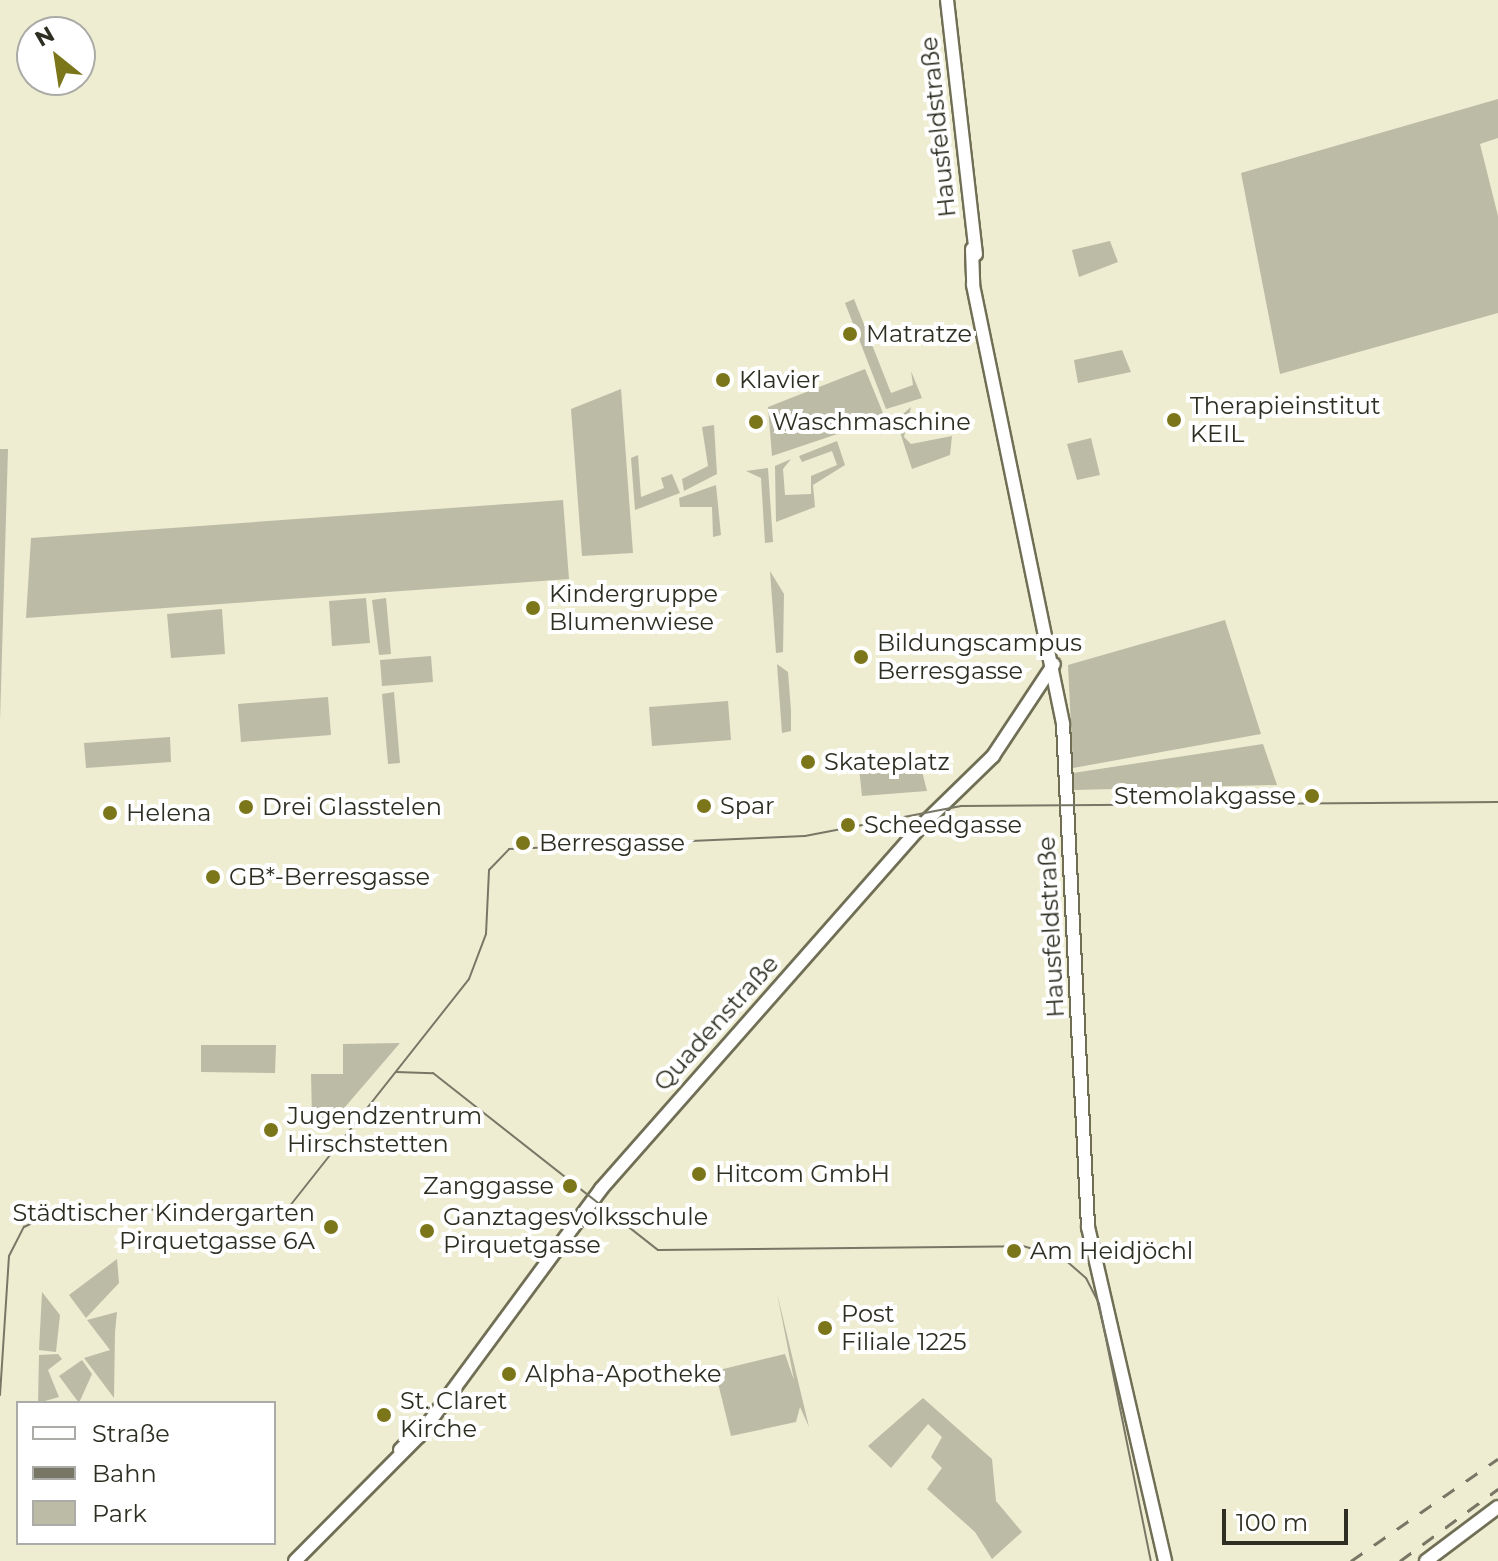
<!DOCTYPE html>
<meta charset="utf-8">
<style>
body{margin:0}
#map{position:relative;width:1498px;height:1561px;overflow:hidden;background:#eeedd1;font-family:Montserrat,sans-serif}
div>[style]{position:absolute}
.green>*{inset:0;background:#bcbba6}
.roads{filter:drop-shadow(2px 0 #706f56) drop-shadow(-2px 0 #706f56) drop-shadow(0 2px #706f56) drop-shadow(0 -2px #706f56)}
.secondary>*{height:12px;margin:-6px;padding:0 6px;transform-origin:6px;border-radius:6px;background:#fff}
.tram>*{height:2px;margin:-1px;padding:0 1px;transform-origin:1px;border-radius:1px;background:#787766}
.rail>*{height:3px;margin-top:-1.5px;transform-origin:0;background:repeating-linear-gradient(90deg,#787766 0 14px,transparent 0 28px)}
.dots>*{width:22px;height:22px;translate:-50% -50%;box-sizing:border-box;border:4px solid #fff;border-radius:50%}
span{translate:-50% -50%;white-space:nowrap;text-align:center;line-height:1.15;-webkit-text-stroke:8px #fff;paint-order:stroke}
.street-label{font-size:24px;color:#2e2e23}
.poi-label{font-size:24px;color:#2e2e23}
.left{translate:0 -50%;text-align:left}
.right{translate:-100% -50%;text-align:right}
.legend{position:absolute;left:16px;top:1401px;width:260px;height:144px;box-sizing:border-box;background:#fff;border:2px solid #ababa7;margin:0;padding:10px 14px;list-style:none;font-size:24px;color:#2e2e23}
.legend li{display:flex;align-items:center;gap:16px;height:40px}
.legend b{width:40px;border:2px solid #ababa7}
.north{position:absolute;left:16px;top:16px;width:80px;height:80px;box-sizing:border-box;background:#fff;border:2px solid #ababa7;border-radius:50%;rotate:330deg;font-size:22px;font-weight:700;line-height:32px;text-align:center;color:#2e2e23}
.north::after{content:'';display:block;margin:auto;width:28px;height:36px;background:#7c761a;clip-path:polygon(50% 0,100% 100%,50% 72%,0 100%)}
.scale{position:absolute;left:1222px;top:1509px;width:126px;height:36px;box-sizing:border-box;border:4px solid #2e2e23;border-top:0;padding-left:10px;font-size:24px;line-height:28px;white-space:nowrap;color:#2e2e23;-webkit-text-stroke:6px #fff;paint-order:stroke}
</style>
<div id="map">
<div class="green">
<i style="clip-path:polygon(1498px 99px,1498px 138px,1480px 144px,1498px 216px,1498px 313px,1280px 374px,1241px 173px)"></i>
<i style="clip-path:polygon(1110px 241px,1118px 262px,1079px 277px,1072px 250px)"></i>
<i style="clip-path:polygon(854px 299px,891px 393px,913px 385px,911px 371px,922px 398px,886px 409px,845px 303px)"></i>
<i style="clip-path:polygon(1122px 350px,1131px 372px,1078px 383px,1074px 360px)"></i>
<i style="clip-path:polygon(865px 369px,883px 413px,873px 422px,772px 456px,768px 407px)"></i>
<i style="clip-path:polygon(621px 389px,633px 553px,582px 556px,571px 409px)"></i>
<i style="clip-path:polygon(911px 407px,904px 437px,911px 444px,952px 436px,950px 455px,912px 469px,896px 420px)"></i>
<i style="clip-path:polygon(714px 425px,717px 474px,684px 491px,682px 479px,708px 466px,702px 427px)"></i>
<i style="clip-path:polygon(1091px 438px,1100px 475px,1077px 480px,1067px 444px)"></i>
<i style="clip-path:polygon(837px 441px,845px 465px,813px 485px,815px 507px,776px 522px,775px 466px,791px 459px,783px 469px,785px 495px,811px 494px,811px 476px,837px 465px,832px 451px,802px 462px,799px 456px)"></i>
<i style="clip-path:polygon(0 449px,8px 449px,0 721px)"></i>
<i style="clip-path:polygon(638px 455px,641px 497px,664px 488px,661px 478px,672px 474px,680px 493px,635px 510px,631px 458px)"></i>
<i style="clip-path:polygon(768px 468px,773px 542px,765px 543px,761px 478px,746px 471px)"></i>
<i style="clip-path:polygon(716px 485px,721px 535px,713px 537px,712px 507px,680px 507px,679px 498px)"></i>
<i style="clip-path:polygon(563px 500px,569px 579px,26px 618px,31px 538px)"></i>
<i style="clip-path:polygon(770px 571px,784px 594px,783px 652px,776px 653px)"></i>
<i style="clip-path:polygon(366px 598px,370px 643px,332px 646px,329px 601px)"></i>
<i style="clip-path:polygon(386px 598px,391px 654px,379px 655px,372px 600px)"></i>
<i style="clip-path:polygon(222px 609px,225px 654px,171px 658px,167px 614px)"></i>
<i style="clip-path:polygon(1225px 620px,1261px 734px,1073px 768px,1068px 665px)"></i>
<i style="clip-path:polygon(431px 656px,433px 682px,382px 686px,380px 660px)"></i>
<i style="clip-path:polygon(777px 664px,788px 672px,791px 711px,791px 731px,782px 733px)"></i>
<i style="clip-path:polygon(394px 692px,400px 763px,388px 764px,382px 694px)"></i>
<i style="clip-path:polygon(328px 697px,331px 735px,241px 742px,238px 704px)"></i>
<i style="clip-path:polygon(728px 701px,731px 740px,652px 746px,649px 707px)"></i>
<i style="clip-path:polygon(170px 737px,171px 762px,86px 768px,84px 743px)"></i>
<i style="clip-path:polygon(1263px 744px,1277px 785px,1074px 790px,1073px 773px)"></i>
<i style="clip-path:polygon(920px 764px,927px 791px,862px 796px,859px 768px)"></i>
<i style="clip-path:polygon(400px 1043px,327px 1128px,312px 1116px,311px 1074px,343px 1074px,343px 1044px)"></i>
<i style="clip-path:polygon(201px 1045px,276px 1045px,275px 1073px,201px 1072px)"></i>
<i style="clip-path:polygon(117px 1259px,119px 1283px,86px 1318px,69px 1295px)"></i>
<i style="clip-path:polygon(42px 1292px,60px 1315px,56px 1352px,39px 1350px)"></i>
<i style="clip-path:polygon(777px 1293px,809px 1427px,800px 1407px,796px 1422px,731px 1436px,715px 1371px,785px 1354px,794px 1380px)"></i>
<i style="clip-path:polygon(117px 1312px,115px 1332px,114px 1398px,84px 1358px,110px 1350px,87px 1320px)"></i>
<i style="clip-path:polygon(58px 1354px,62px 1359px,48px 1370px,59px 1397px,38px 1403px,39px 1355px)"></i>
<i style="clip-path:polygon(82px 1360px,92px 1374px,79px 1403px,59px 1376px)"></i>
<i style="clip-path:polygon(923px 1398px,992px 1459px,996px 1501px,1022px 1532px,992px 1559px,975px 1532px,927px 1489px,942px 1468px,931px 1457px,942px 1437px,928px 1424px,891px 1468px,868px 1446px)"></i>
</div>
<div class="roads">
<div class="secondary">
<i style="left:947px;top:0;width:256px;rotate:83.5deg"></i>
<i style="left:972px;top:249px;width:36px;rotate:88deg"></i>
<i style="left:973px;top:285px;width:448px;rotate:78.4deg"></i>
<i style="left:1063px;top:724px;width:504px;rotate:87.15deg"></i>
<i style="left:1088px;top:1227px;width:343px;rotate:77deg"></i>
<i style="left:400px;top:1450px;width:35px;rotate:-46deg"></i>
<i style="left:295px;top:1561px;width:176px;rotate:-45.2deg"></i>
<i style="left:419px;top:1436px;width:307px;rotate:-53.6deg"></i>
<i style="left:601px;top:1189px;width:480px;rotate:-48.6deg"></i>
<i style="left:918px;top:829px;width:105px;rotate:-44.2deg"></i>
<i style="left:993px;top:756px;width:110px;rotate:-56.5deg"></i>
<i style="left:1426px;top:1561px;width:90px;rotate:-36.9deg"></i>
</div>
</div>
<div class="tram">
<i style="left:396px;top:1072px;width:37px;rotate:2deg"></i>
<i style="left:433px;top:1073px;width:286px;rotate:38.2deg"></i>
<i style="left:658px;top:1250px;width:365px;rotate:-0.6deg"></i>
<i style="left:1023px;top:1246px;width:42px;rotate:16.7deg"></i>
<i style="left:1063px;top:1258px;width:30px;rotate:41deg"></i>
<i style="left:1086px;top:1278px;width:29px;rotate:63deg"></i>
<i style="left:1099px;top:1304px;width:262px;rotate:78.6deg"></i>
<i style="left:0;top:1395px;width:139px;rotate:-86.3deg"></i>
<i style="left:9px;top:1256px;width:33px;rotate:-63deg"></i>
<i style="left:24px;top:1227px;width:42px;rotate:-25.3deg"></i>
<i style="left:62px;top:1209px;width:128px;rotate:0.4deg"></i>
<i style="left:190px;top:1210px;width:60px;rotate:10.6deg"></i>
<i style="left:249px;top:1221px;width:42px;rotate:-19.3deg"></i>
<i style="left:289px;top:1207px;width:290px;rotate:-51.7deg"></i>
<i style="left:469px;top:979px;width:48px;rotate:-69.3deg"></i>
<i style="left:486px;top:934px;width:64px;rotate:-87.3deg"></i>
<i style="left:489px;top:870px;width:29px;rotate:-46deg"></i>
<i style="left:509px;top:849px;width:296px;rotate:-2.5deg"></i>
<i style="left:805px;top:836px;width:159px;rotate:-10.9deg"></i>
<i style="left:961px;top:806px;width:537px;rotate:-0.43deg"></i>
</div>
<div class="rail">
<i style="left:1351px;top:1561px;width:179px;rotate:-34.8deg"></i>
<i style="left:1400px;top:1561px;width:122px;rotate:-36.3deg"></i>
</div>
<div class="dots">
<i style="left:850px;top:334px;background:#7c761a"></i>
<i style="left:723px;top:380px;background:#7c761a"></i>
<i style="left:1174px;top:420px;background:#7c761a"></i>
<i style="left:756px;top:422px;background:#7c761a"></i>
<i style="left:533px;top:608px;background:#7c761a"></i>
<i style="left:861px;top:657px;background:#7c761a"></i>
<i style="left:808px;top:762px;background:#7c761a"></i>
<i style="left:1312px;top:796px;background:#7c761a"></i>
<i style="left:704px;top:806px;background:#7c761a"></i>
<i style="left:246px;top:807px;background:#7c761a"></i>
<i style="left:110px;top:813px;background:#7c761a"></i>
<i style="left:848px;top:825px;background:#7c761a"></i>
<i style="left:523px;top:843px;background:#7c761a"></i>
<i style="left:213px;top:877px;background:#7c761a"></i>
<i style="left:271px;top:1130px;background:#7c761a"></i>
<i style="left:699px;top:1174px;background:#7c761a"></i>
<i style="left:570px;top:1186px;background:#7c761a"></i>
<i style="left:331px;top:1227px;background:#7c761a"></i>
<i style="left:427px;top:1231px;background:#7c761a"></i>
<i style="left:1014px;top:1251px;background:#7c761a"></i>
<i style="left:825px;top:1328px;background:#7c761a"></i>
<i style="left:509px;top:1374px;background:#7c761a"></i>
<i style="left:384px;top:1415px;background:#7c761a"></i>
</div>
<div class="street-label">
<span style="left:938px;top:127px;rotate:-96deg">Hausfeldstraße</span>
<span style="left:1051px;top:927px;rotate:-93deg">Hausfeldstraße</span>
<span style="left:716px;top:1023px;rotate:-48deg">Quadenstraße</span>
</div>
<div class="poi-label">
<span class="left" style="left:866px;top:334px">Matratze</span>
<span class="left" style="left:739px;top:380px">Klavier</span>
<span class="left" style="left:1190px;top:420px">Therapieinstitut<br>KEIL</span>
<span class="left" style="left:772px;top:422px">Waschmaschine</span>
<span class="left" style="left:549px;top:608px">Kindergruppe<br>Blumenwiese</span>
<span class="left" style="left:877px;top:657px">Bildungscampus<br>Berresgasse</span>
<span class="left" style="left:824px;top:762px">Skateplatz</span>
<span class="right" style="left:1296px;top:796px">Stemolakgasse</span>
<span class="left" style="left:720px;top:806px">Spar</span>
<span class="left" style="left:262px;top:807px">Drei Glasstelen</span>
<span class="left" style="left:126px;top:813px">Helena</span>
<span class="left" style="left:864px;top:825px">Scheedgasse</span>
<span class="left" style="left:539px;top:843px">Berresgasse</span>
<span class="left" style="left:229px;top:877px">GB*-Berresgasse</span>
<span class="left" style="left:287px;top:1130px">Jugendzentrum<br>Hirschstetten</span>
<span class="left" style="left:715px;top:1174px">Hitcom GmbH</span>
<span class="right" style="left:554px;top:1186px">Zanggasse</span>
<span class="right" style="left:315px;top:1227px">Städtischer Kindergarten<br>Pirquetgasse 6A</span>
<span class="left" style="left:443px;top:1231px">Ganztagesvolksschule<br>Pirquetgasse</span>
<span class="left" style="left:1030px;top:1251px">Am Heidjöchl</span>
<span class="left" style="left:841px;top:1328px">Post<br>Filiale 1225</span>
<span class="left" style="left:525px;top:1374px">Alpha-Apotheke</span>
<span class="left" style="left:400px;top:1415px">St. Claret<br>Kirche</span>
</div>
<ul class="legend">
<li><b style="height:10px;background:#fff"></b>Straße</li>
<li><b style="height:10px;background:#787766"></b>Bahn</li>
<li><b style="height:22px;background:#bcbba6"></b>Park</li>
</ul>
<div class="north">N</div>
<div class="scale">100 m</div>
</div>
